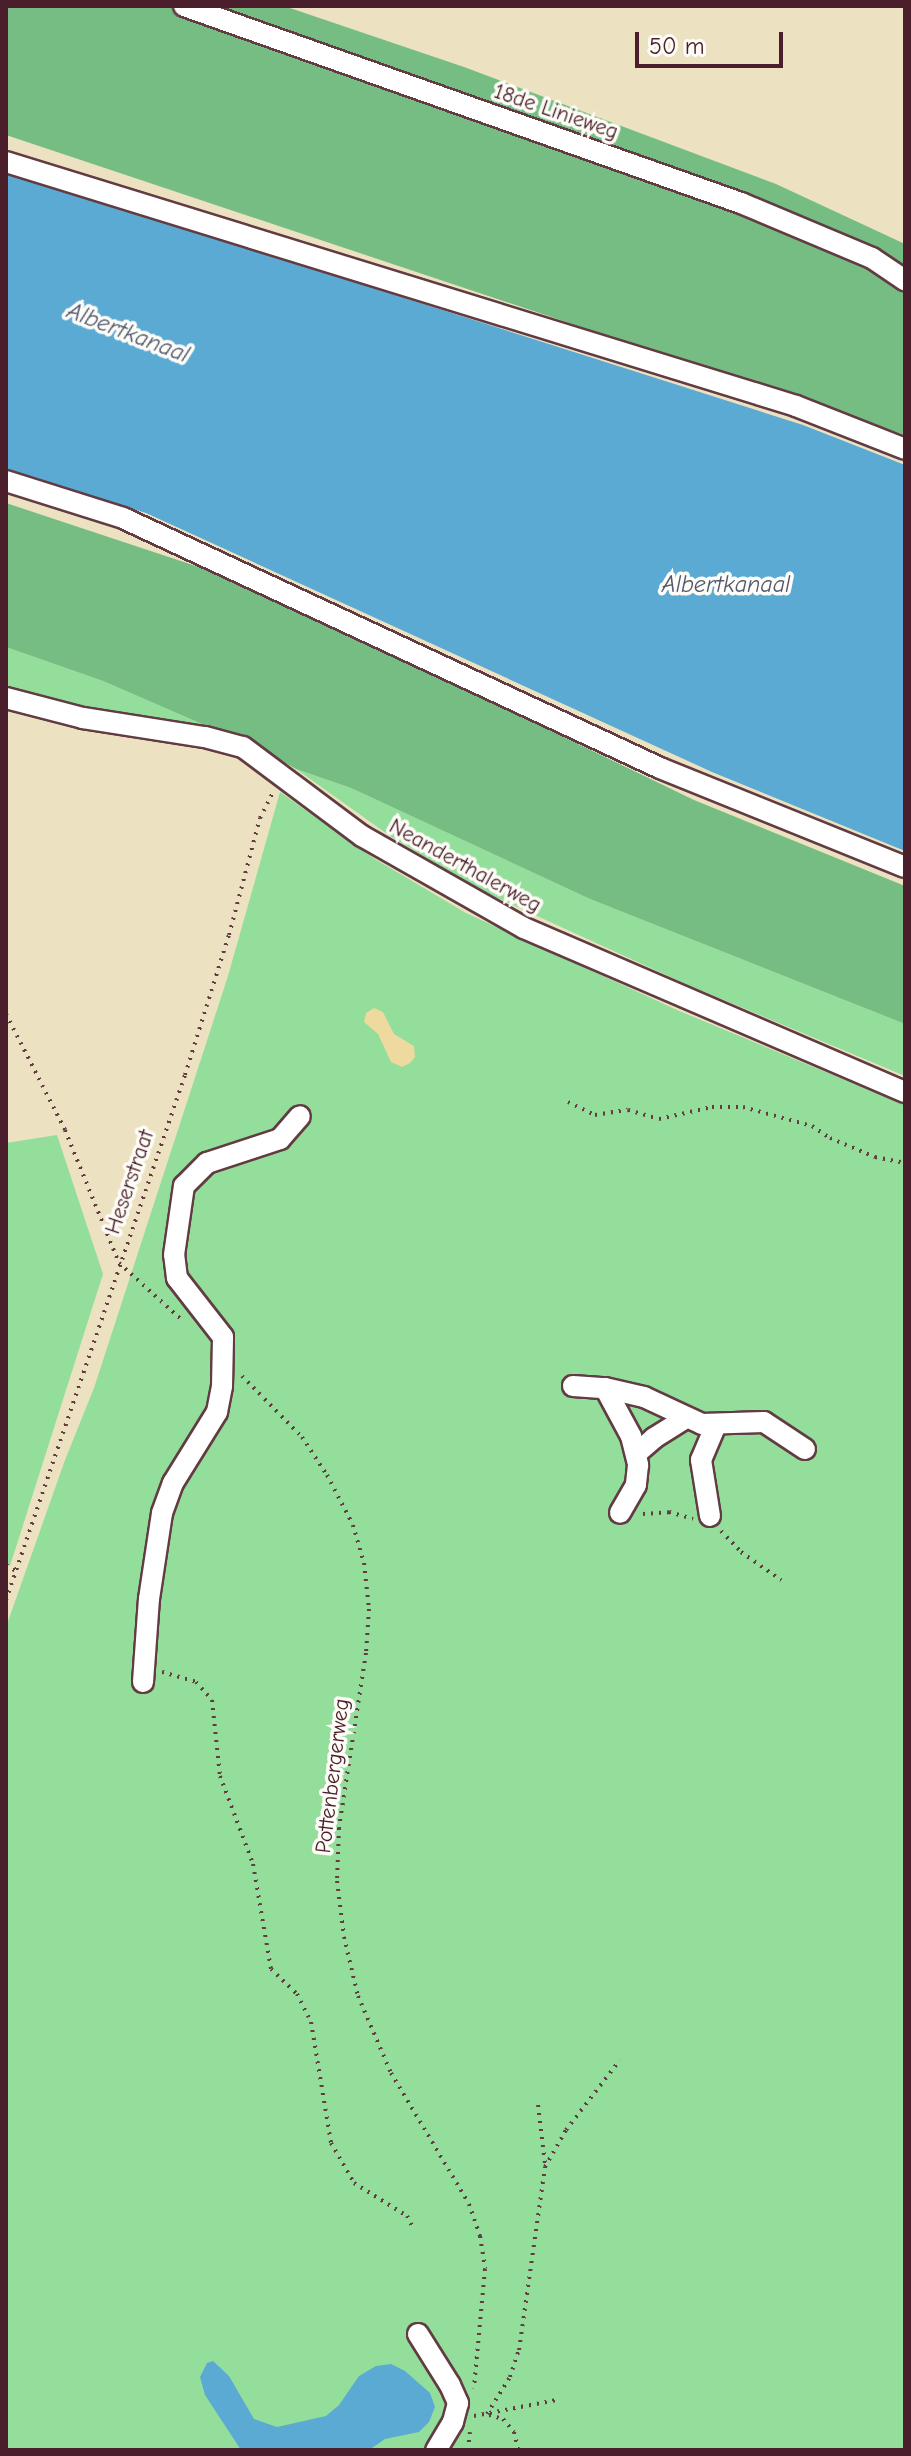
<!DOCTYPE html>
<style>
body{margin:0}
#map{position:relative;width:911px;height:2456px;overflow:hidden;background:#ece2c1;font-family:"Comic Neue",sans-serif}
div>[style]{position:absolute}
.green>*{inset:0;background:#93de9b}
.forest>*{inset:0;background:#76bd83}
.sand>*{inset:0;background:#eeda9e}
.water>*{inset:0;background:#5aaad4}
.path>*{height:4px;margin-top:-2px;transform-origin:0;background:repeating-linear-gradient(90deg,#623c42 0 2px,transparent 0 8px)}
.roads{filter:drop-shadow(2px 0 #623c42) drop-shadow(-2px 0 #623c42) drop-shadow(0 2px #623c42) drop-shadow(0 -2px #623c42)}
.minor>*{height:20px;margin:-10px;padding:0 10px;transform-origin:10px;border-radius:10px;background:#fff}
span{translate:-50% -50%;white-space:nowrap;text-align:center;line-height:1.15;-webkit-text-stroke:7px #fdfcf7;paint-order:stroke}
.street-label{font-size:22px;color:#4a1f2b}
.water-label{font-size:24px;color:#50576f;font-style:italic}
.frame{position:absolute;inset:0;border:8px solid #4a1f2b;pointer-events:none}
.scale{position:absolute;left:635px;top:32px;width:148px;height:36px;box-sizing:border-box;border:4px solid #4a1f2b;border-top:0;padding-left:10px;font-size:24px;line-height:28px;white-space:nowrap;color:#4a1f2b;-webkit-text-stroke:6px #fdfcf7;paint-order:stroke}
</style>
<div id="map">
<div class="green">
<i style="clip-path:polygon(6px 647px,103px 681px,225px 734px,70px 707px,6px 690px)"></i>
<i style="clip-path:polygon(296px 769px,351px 788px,590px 899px,905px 1024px,905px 1076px,688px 985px,478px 889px,390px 836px)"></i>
<i style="clip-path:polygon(280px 792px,375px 859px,466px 913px,677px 1010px,905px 1105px,905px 2450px,6px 2450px,6px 1627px,65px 1460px,94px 1388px,228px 976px)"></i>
<i style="clip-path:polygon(57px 1135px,103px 1274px,10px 1566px,6px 1564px,6px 1143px)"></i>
</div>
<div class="forest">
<i style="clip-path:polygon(6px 6px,284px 6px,464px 67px,776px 184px,905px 244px,905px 435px,6px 135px)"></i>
<i style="clip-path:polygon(6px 503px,241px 581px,694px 800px,905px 886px,905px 1024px,590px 899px,351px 788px,296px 769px,241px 737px,225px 734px,103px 681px,6px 647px)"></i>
</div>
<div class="sand">
<i style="clip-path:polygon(374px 1008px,383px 1012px,394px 1034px,414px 1046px,415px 1057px,410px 1063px,402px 1067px,391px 1062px,378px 1034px,364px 1022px,366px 1013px)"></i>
</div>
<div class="water">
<i style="clip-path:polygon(6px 171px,803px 425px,905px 465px,905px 851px,712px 772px,146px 513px,6px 471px)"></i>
<i style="clip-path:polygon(213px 2361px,229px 2376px,254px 2419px,277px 2427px,326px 2416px,339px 2405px,359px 2376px,376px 2366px,391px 2364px,405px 2371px,430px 2393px,435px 2407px,429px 2422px,419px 2432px,385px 2439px,369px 2450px,241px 2450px,205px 2395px,200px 2377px,207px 2363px)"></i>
</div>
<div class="path">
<i style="left:6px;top:1014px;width:130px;rotate:63deg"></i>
<i style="left:65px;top:1130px;width:144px;rotate:67.9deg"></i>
<i style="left:119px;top:1263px;width:86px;rotate:42.2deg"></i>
<i style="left:568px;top:1102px;width:30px;rotate:26deg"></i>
<i style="left:595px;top:1115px;width:33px;rotate:-9deg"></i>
<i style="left:628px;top:1110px;width:32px;rotate:16deg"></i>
<i style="left:659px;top:1119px;width:54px;rotate:-12.8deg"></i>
<i style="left:712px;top:1107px;width:31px"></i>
<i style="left:743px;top:1107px;width:72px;rotate:15.4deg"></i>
<i style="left:812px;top:1126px;width:22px;rotate:34deg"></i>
<i style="left:830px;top:1138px;width:49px;rotate:22.9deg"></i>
<i style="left:875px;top:1157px;width:31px;rotate:11deg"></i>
<i style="left:242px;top:1376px;width:86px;rotate:45.5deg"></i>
<i style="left:302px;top:1437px;width:45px;rotate:56.7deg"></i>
<i style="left:327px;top:1475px;width:56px;rotate:62.5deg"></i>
<i style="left:353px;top:1525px;width:40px;rotate:74deg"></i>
<i style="left:364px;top:1563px;width:46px;rotate:83.8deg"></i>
<i style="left:369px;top:1609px;width:44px;rotate:93.9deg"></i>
<i style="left:366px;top:1653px;width:177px;rotate:98.8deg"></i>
<i style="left:339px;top:1828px;width:53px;rotate:92.2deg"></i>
<i style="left:337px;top:1881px;width:56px;rotate:82.9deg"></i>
<i style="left:344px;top:1937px;width:61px;rotate:76.7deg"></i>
<i style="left:358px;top:1996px;width:84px;rotate:66.8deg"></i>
<i style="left:391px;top:2073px;width:152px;rotate:59.2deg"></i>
<i style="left:469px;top:2204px;width:34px;rotate:71deg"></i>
<i style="left:480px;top:2236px;width:33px;rotate:81deg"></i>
<i style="left:485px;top:2269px;width:120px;rotate:95.3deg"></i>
<i style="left:643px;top:1514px;width:26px;rotate:-4deg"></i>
<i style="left:669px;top:1512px;width:25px;rotate:16deg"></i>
<i style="left:721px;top:1531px;width:29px;rotate:46deg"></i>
<i style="left:741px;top:1552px;width:49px;rotate:35deg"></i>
<i style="left:6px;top:1565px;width:12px;rotate:31deg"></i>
<i style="left:6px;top:1600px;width:555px;rotate:-71.17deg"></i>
<i style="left:185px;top:1075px;width:147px;rotate:-72.6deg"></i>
<i style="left:229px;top:935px;width:121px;rotate:-75.2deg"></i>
<i style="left:260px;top:818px;width:29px;rotate:-63deg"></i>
<i style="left:162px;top:1672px;width:35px;rotate:16deg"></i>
<i style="left:196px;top:1682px;width:24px;rotate:48deg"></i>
<i style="left:212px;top:1700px;width:76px;rotate:84deg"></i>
<i style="left:220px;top:1776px;width:94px;rotate:69.4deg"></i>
<i style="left:253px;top:1864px;width:107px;rotate:80.3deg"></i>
<i style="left:271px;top:1969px;width:36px;rotate:44deg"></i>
<i style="left:297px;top:1994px;width:31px;rotate:63deg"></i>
<i style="left:311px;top:2022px;width:123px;rotate:80.6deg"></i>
<i style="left:331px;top:2143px;width:46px;rotate:60.1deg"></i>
<i style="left:354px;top:2183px;width:62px;rotate:31.9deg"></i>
<i style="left:407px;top:2216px;width:13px;rotate:63deg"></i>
<i style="left:538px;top:2105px;width:59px;rotate:83.2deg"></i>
<i style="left:487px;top:2414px;width:44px;rotate:-58.1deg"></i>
<i style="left:510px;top:2377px;width:28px;rotate:-72deg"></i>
<i style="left:519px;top:2350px;width:185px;rotate:-81.9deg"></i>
<i style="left:545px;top:2167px;width:43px;rotate:-60.4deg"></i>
<i style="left:566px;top:2130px;width:88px;rotate:-52.4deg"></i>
<i style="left:489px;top:2415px;width:15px;rotate:16deg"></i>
<i style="left:503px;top:2419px;width:17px;rotate:50deg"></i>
<i style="left:514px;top:2432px;width:18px;rotate:77deg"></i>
<i style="left:474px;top:2416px;width:84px;rotate:-11deg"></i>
<i style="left:468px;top:2450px;width:18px;rotate:-84deg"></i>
</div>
<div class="roads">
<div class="minor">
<i style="left:184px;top:6px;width:591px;rotate:19.48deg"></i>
<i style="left:741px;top:203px;width:142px;rotate:22.8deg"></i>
<i style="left:872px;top:258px;width:40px;rotate:34deg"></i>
<i style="left:6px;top:162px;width:827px;rotate:17.16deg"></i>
<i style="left:796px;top:406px;width:117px;rotate:21.5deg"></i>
<i style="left:6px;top:481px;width:123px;rotate:17.5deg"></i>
<i style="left:123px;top:518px;width:592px;rotate:24.96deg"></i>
<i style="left:660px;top:768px;width:264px;rotate:22deg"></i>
<i style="left:6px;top:698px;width:80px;rotate:14.6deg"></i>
<i style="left:83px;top:718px;width:123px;rotate:8.9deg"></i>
<i style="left:205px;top:737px;width:39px;rotate:15deg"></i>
<i style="left:243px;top:747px;width:149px;rotate:36.8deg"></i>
<i style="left:362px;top:836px;width:186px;rotate:29.6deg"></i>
<i style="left:524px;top:928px;width:415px;rotate:23.3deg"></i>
<i style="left:573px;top:1386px;width:32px;rotate:4deg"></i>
<i style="left:605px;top:1388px;width:40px;rotate:13deg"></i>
<i style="left:644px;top:1397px;width:64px;rotate:25deg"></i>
<i style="left:702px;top:1424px;width:62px;rotate:-1.8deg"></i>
<i style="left:764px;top:1422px;width:49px;rotate:33.4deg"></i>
<i style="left:605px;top:1388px;width:55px;rotate:61.6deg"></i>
<i style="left:631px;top:1436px;width:30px;rotate:76deg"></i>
<i style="left:638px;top:1465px;width:20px;rotate:96deg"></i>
<i style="left:636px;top:1485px;width:32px;rotate:120deg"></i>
<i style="left:637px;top:1453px;width:23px;rotate:-41deg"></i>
<i style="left:654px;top:1438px;width:38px;rotate:-32deg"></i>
<i style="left:710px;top:1516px;width:57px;rotate:-99.1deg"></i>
<i style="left:701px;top:1460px;width:38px;rotate:-67deg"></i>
<i style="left:143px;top:1682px;width:83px;rotate:-85.9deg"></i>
<i style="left:149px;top:1599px;width:87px;rotate:-81.4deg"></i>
<i style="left:162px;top:1513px;width:32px;rotate:-70deg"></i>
<i style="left:173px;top:1483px;width:84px;rotate:-58.2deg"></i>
<i style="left:217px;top:1412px;width:26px;rotate:-79deg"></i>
<i style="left:222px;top:1386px;width:49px;rotate:-88.8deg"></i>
<i style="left:223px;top:1337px;width:75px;rotate:-127.9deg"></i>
<i style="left:177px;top:1278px;width:23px;rotate:-97deg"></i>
<i style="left:174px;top:1255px;width:70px;rotate:-81.8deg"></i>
<i style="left:184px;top:1186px;width:33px;rotate:-45deg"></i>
<i style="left:207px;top:1163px;width:77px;rotate:-18.2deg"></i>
<i style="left:280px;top:1139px;width:30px;rotate:-49deg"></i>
<i style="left:418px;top:2334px;width:60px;rotate:57.9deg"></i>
<i style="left:450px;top:2385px;width:20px;rotate:66deg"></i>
<i style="left:458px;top:2403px;width:20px;rotate:105deg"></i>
<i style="left:453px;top:2422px;width:33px;rotate:121deg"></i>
</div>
</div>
<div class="street-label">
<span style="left:556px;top:112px;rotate:19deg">18de Linieweg</span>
<span style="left:465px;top:866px;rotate:29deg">Neanderthalerweg</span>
<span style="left:130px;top:1182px;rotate:-71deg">Heserstraat</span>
<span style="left:333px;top:1776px;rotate:-83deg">Pottenbergerweg</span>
</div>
<div class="water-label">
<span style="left:128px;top:333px;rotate:21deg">Albertkanaal</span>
<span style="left:726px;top:585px">Albertkanaal</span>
</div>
<div class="frame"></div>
<div class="scale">50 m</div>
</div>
